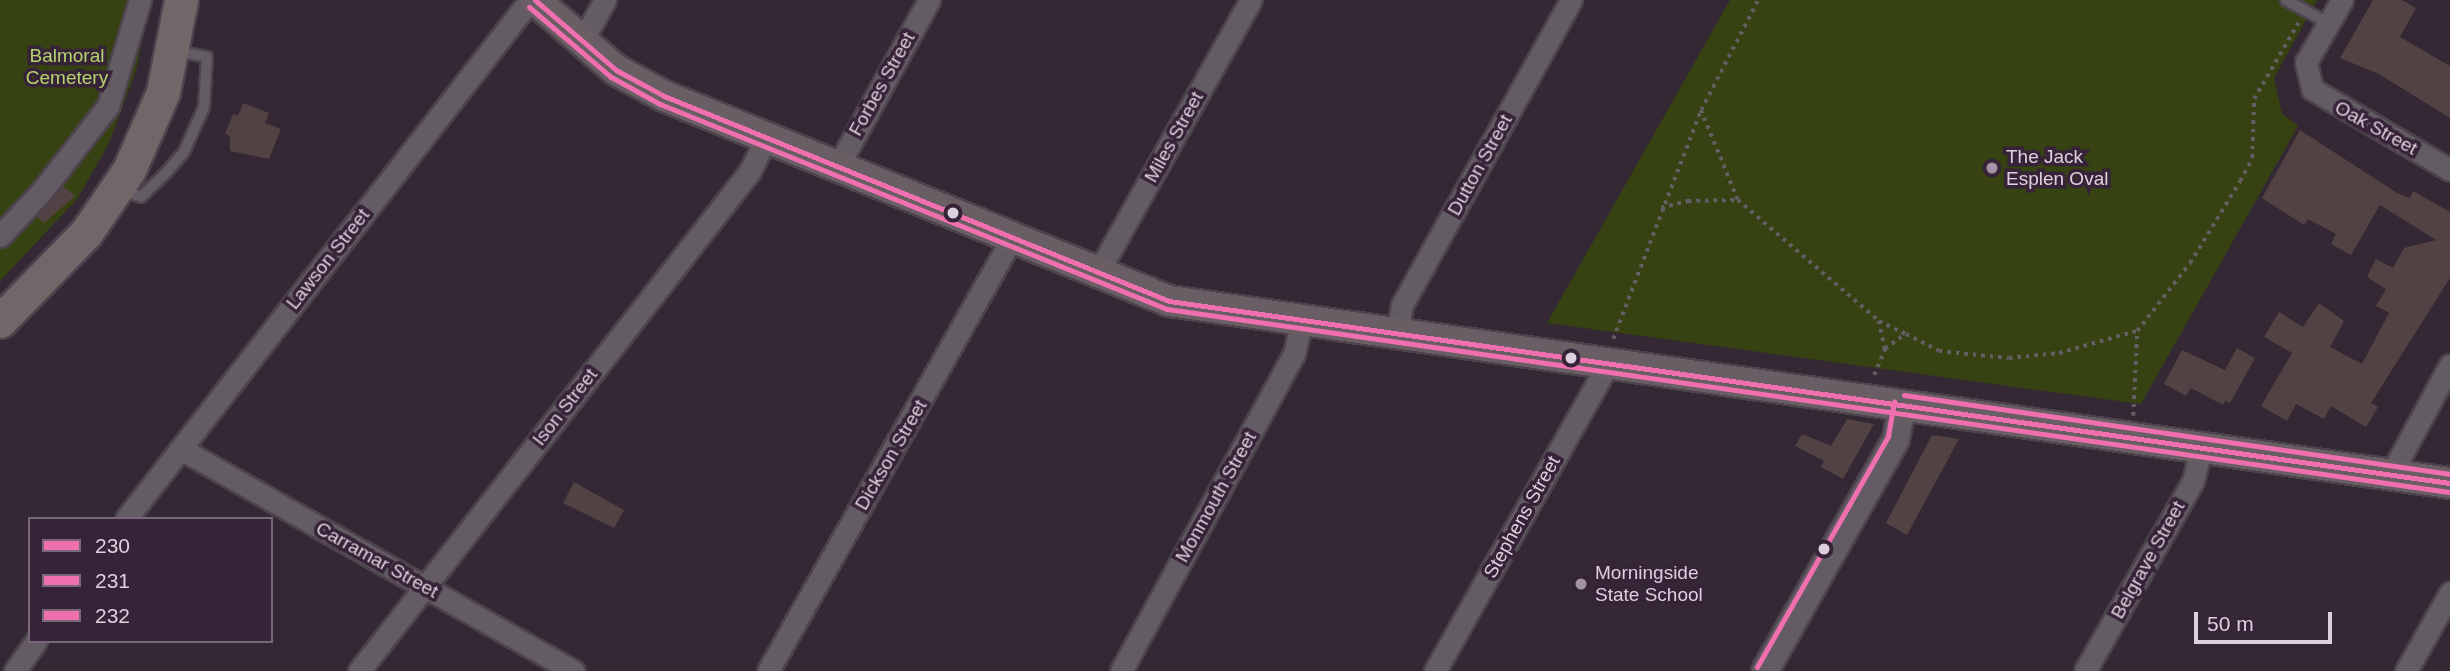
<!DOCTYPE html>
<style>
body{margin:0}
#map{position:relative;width:2450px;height:671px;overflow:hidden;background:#332833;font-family:Arial,sans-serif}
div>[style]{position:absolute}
.green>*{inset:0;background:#374212}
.building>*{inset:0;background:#534243}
.path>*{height:3.5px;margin-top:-1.75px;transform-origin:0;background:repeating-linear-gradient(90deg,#655e65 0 3.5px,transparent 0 8.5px)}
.roads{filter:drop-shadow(2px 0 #4d434d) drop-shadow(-2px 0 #4d434d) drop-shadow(0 2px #4d434d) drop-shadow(0 -2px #4d434d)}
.service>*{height:10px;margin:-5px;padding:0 5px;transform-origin:5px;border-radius:5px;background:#645c64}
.minor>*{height:21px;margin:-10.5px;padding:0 10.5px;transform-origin:10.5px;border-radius:10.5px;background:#645c64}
.tertiary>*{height:26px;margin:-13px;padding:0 13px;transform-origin:13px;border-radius:13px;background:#645c64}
.secondary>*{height:30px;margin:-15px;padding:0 15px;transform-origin:15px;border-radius:15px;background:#685e63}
.primary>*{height:33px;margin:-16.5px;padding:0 16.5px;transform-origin:16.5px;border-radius:16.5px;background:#716769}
.bus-1>*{height:5px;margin:-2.5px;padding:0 2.5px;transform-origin:2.5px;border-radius:2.5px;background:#ef6faf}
.bus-2>*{height:5px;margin:-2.5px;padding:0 2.5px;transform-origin:2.5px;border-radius:2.5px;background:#ef6faf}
.bus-3>*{height:5px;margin:-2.5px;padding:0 2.5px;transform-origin:2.5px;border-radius:2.5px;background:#ef6faf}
.dots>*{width:19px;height:19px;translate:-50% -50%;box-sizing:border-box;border:4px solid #372338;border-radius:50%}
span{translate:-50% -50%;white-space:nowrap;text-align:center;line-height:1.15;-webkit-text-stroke:7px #372338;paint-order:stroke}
.park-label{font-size:19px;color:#b5d46e}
.street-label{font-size:19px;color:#ddd0de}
.poi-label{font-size:19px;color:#ddd0de}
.left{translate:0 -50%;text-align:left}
.legend{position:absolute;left:28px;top:517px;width:245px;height:126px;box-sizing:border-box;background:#372338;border:2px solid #79687a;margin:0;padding:9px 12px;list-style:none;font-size:21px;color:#ddd0de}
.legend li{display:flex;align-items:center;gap:14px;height:35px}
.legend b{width:35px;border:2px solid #79687a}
.scale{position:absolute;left:2194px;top:612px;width:138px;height:32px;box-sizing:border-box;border:4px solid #ddd0de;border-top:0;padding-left:9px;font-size:21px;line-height:24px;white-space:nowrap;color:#ddd0de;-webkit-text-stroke:5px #372338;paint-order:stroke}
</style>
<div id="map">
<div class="green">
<i style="clip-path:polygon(0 0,150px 0,136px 71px,109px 143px,78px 198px,0 281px)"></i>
<i style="clip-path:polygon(1730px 0,2317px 0,2274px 78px,2282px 113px,2298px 126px,2141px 404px,1547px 323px)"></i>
</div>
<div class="building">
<i style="clip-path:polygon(2373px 0,2402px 0,2416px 8px,2400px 37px,2450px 66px,2450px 118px,2379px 74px,2340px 58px)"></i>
<i style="clip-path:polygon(243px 103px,269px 113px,265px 123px,281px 129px,269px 159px,230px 151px,230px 136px,225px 134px,233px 114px,238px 116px)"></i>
<i style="clip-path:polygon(2300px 130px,2397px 193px,2410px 198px,2413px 191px,2450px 212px,2450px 278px,2371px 403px,2378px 407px,2366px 427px,2331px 406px,2324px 419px,2296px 404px,2287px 421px,2261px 406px,2292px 353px,2264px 337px,2279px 312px,2303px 327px,2319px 303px,2344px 321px,2330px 347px,2362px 364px,2389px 313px,2376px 306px,2386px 289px,2367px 277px,2376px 259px,2393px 268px,2404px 248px,2436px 240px,2380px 205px,2351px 255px,2331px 244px,2336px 234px,2308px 219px,2304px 225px,2262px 198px)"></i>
<i style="clip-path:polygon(63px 186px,75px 196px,44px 223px,36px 216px)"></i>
<i style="clip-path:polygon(2237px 348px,2255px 358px,2230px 403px,2225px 401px,2223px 405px,2191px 388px,2186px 396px,2164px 384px,2182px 350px,2225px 370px)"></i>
<i style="clip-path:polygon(1847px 419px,1874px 424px,1843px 479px,1821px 467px,1824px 461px,1795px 446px,1802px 434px,1831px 446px)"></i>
<i style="clip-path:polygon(1932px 435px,1959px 439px,1907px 535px,1886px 523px)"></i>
<i style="clip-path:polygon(574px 482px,624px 510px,614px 528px,563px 503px)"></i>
</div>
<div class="path">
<i style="left:1701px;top:110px;width:97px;rotate:67.7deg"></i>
<i style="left:1738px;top:200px;width:186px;rotate:40.6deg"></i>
<i style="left:1879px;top:321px;width:30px;rotate:26deg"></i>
<i style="left:1906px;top:334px;width:37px;rotate:27deg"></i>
<i style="left:1939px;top:351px;width:70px;rotate:5.7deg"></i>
<i style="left:2009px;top:358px;width:50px;rotate:-5.7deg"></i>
<i style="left:2059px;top:353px;width:81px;rotate:-15.8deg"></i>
<i style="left:1661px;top:208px;width:28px;rotate:-15deg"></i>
<i style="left:1688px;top:201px;width:50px;rotate:-1.1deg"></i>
<i style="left:1879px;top:321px;width:29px;rotate:78deg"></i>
<i style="left:1885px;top:349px;width:25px;rotate:-37deg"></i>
<i style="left:1613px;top:339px;width:245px;rotate:-69deg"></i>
<i style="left:1701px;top:110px;width:124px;rotate:-62.6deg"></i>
<i style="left:1874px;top:375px;width:28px;rotate:-67deg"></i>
<i style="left:2133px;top:416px;width:85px;rotate:-87.3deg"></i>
<i style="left:2137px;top:331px;width:86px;rotate:-52.1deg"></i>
<i style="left:2190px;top:263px;width:96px;rotate:-58.6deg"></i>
<i style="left:2240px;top:181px;width:26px;rotate:-62deg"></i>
<i style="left:2252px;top:158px;width:59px;rotate:-88.1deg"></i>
<i style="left:2254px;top:99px;width:88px;rotate:-59.9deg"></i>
</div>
<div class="roads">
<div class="service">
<i style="left:2286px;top:0;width:48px;rotate:28.7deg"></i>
<i style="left:121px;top:190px;width:21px;rotate:19deg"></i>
<i style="left:141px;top:197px;width:32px;rotate:-44deg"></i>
<i style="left:164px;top:175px;width:30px;rotate:-49deg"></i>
<i style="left:184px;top:152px;width:49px;rotate:-66deg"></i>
<i style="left:204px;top:107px;width:50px;rotate:-86.6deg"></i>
<i style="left:207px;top:57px;width:32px;rotate:-169deg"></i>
</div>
<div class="minor">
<i style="left:2342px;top:0;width:72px;rotate:120.1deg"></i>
<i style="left:2306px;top:62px;width:28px;rotate:77deg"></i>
<i style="left:2312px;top:89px;width:160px;rotate:30.4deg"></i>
<i style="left:582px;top:41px;width:47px;rotate:-60.7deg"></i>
<i style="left:837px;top:168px;width:192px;rotate:-61.3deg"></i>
<i style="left:0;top:236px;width:62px;rotate:-47deg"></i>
<i style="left:42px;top:191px;width:108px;rotate:-52.2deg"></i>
<i style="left:108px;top:106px;width:111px;rotate:-73.2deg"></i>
<i style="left:1097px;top:274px;width:314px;rotate:-60.7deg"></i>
<i style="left:1397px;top:333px;width:28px;rotate:-80deg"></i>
<i style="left:1402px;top:305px;width:349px;rotate:-61deg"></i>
<i style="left:181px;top:449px;width:451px;rotate:29.5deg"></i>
<i style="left:2391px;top:474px;width:124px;rotate:-61.6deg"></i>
<i style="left:126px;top:519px;width:658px;rotate:-52.1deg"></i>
<i style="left:15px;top:671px;width:37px;rotate:-55deg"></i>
<i style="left:359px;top:671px;width:635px;rotate:-51.97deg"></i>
<i style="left:750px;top:171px;width:34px;rotate:-64deg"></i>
<i style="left:768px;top:671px;width:496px;rotate:-60.6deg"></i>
<i style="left:1121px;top:671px;width:361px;rotate:-61.4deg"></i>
<i style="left:1294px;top:354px;width:36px;rotate:-77deg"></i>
<i style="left:1435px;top:671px;width:355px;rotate:-60.6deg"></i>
<i style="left:2085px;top:671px;width:219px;rotate:-60.4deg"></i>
<i style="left:2193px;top:481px;width:36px;rotate:-76deg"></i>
<i style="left:2406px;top:671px;width:90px;rotate:-60.6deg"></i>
</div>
<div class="tertiary">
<i style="left:1765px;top:671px;width:266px;rotate:-60.5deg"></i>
<i style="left:1896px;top:439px;width:36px;rotate:-79deg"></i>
</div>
<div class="secondary">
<i style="left:535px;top:0;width:107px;rotate:40.8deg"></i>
<i style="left:616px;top:70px;width:55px;rotate:28.4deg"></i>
<i style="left:664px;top:96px;width:545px;rotate:22.09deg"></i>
<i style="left:1169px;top:301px;width:1294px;rotate:8.09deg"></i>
</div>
<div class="primary">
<i style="left:0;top:321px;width:123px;rotate:-45.7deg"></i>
<i style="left:86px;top:233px;width:76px;rotate:-55.7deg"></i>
<i style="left:129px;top:170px;width:85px;rotate:-66.4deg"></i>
<i style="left:163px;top:92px;width:94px;rotate:-78.9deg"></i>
</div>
</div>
<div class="bus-1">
<i style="left:535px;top:0;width:107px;rotate:40.8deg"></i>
<i style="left:616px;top:70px;width:55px;rotate:28.4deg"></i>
<i style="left:664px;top:96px;width:545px;rotate:22.09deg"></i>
<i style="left:1169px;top:301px;width:1294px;rotate:8.09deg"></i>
</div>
<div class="bus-2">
<i style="left:529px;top:7px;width:108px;rotate:40.5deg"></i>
<i style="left:611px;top:77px;width:56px;rotate:28.9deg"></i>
<i style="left:660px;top:104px;width:547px;rotate:22.02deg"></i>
<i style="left:1167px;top:309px;width:1295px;rotate:8.12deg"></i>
</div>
<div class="bus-3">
<i style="left:1904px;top:395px;width:552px;rotate:8.23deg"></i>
<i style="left:1757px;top:667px;width:266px;rotate:-60.4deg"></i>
<i style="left:1888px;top:436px;width:35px;rotate:-80deg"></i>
</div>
<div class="dots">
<i style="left:1992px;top:168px;background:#a295a2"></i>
<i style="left:953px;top:213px;background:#ddd0de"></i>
<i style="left:1571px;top:358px;background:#ddd0de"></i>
<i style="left:1824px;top:549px;background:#ddd0de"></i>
<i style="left:1581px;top:584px;background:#a295a2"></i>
</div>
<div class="park-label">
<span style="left:67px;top:67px">Balmoral<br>Cemetery</span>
</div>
<div class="street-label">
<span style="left:882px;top:84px;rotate:-61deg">Forbes Street</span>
<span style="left:2376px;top:128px;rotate:29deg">Oak Street</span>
<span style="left:1174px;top:137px;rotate:-61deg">Miles Street</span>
<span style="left:1480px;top:165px;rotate:-61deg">Dutton Street</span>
<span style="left:328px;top:259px;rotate:-52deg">Lawson Street</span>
<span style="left:565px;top:407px;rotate:-52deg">Ison Street</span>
<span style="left:891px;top:455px;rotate:-60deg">Dickson Street</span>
<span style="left:1216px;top:497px;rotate:-61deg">Monmouth Street</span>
<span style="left:1522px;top:517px;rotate:-61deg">Stephens Street</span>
<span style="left:377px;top:560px;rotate:29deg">Carramar Street</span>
<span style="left:2148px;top:560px;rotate:-61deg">Belgrave Street</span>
</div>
<div class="poi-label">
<span class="left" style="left:2006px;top:168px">The Jack<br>Esplen Oval</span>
<span class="left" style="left:1595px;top:584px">Morningside<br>State School</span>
</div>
<ul class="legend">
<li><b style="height:9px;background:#ef6faf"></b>230</li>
<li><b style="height:9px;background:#ef6faf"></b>231</li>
<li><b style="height:9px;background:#ef6faf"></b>232</li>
</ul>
<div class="scale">50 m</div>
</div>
